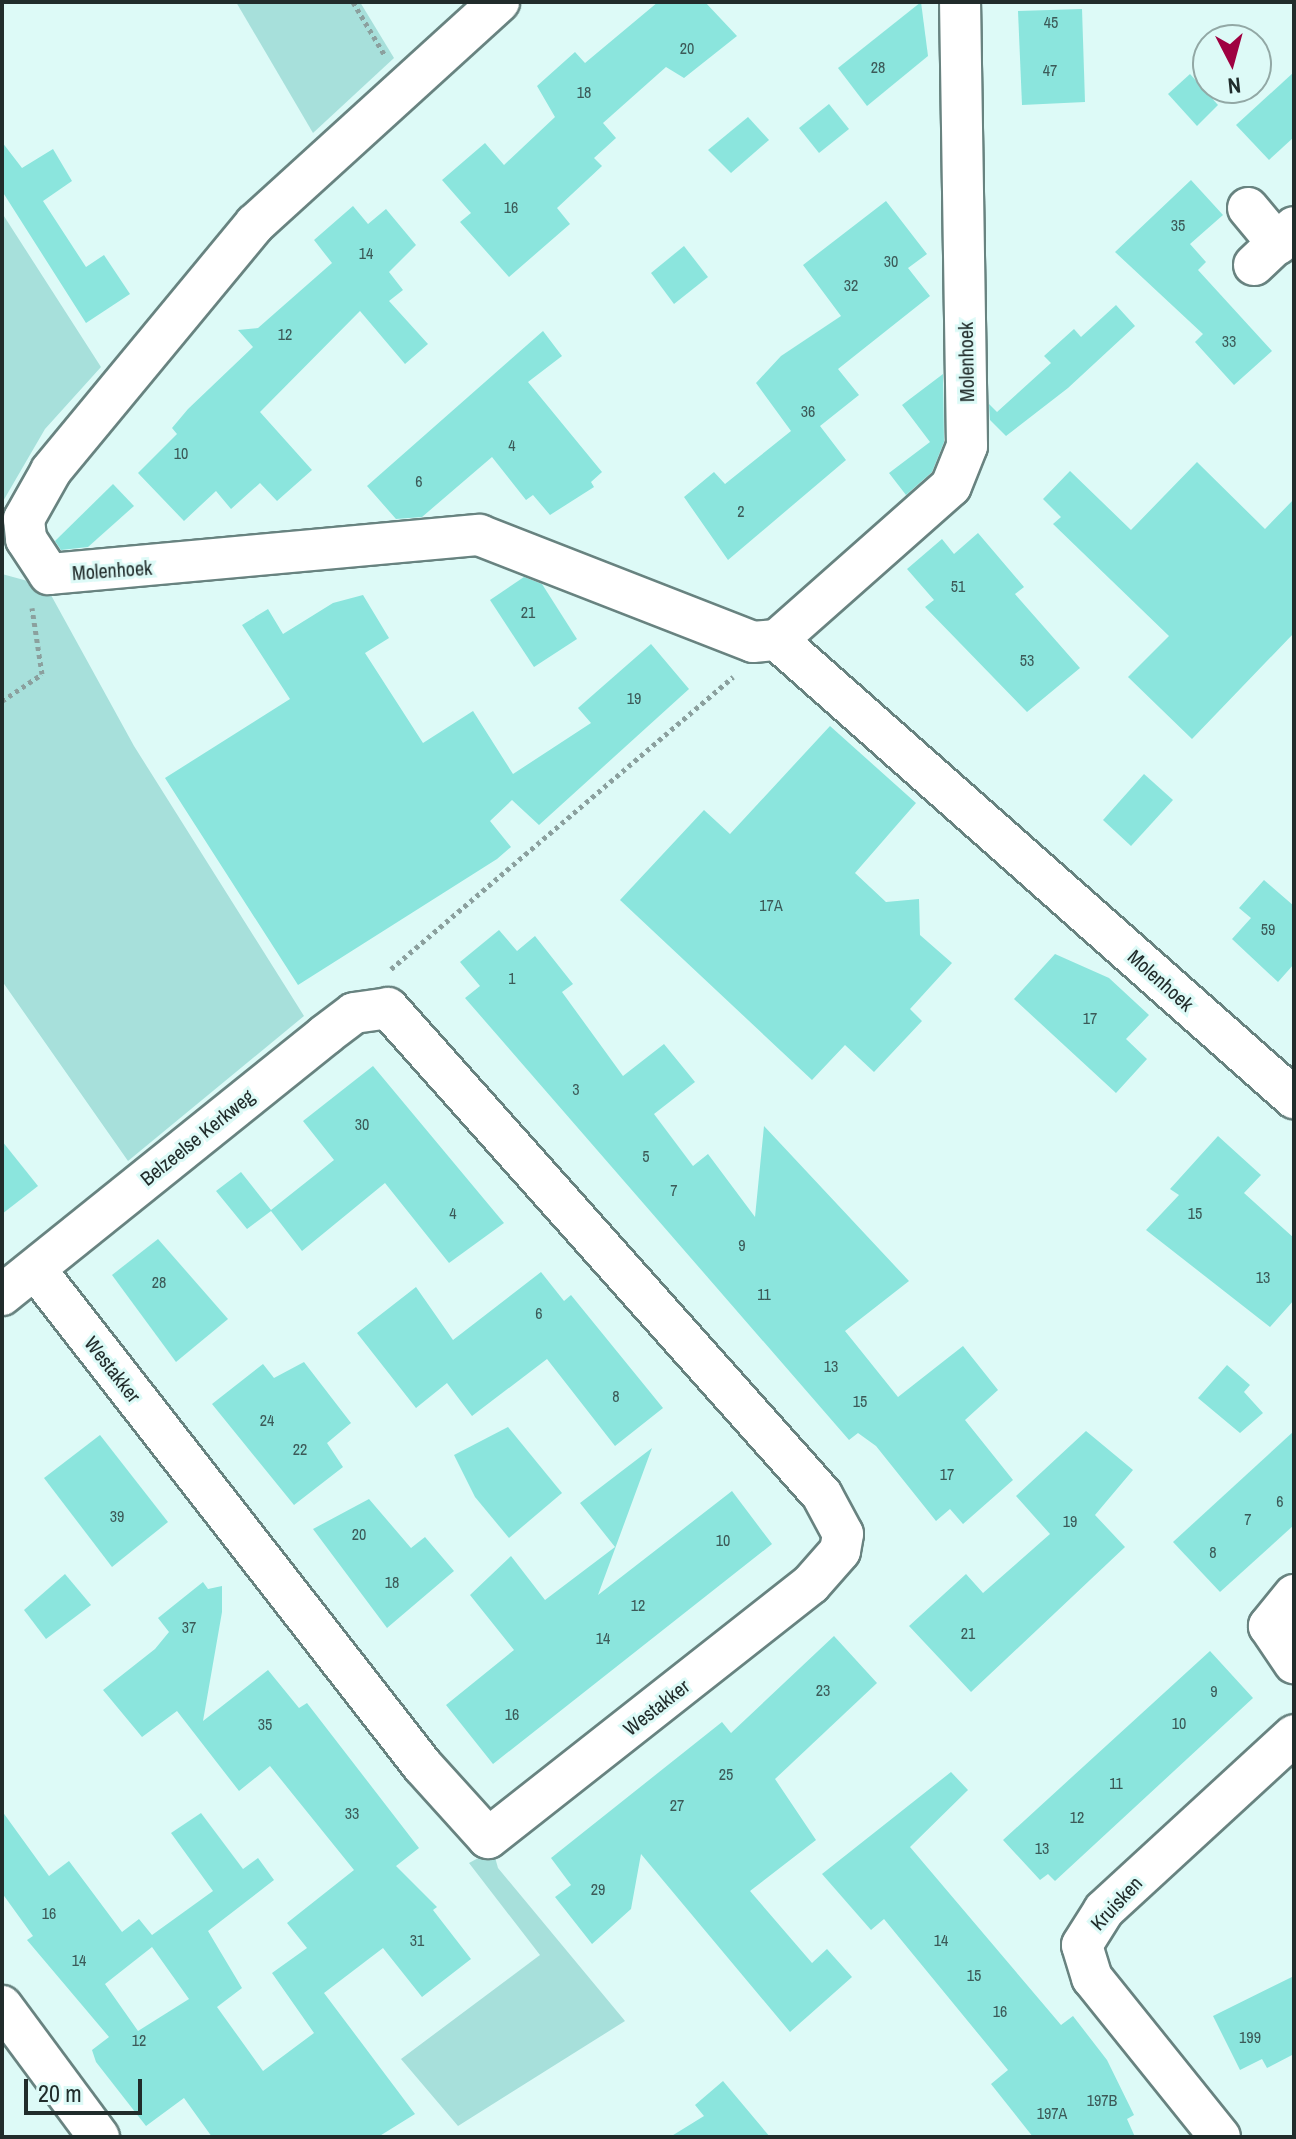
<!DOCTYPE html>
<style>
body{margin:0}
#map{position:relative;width:1296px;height:2139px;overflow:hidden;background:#ddfaf7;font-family:"Archivo Narrow",sans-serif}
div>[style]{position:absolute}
.green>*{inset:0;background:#a7e0db}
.building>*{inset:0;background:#8be5dd}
.path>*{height:5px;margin-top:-2.5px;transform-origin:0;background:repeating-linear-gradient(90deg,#8ba09e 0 4px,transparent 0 8px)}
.roads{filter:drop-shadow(2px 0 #688380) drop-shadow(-2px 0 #688380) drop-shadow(0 2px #688380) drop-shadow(0 -2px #688380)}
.street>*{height:40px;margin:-20px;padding:0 20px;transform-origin:20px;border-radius:20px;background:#fff}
span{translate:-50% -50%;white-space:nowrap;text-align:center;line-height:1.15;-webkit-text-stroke:6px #ddfaf7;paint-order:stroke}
.number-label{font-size:16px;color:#3c5a58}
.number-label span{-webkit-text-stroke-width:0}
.street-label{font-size:20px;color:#212c2b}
.frame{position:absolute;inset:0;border:4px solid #212c2b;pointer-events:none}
.north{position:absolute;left:1192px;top:24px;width:80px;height:80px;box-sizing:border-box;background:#ddfaf7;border:2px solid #92a8a5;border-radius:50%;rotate:174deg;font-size:22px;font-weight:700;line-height:32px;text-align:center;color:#212c2b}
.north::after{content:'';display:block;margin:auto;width:28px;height:36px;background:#9f0141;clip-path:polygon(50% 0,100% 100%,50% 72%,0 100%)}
.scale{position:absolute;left:24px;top:2079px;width:118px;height:36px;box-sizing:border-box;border:4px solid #212c2b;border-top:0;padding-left:10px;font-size:24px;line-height:28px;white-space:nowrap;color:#212c2b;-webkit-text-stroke:6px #ddfaf7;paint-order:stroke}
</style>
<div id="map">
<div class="green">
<i style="clip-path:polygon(236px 2px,360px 2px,394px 58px,313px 133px)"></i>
<i style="clip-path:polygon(2px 213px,101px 367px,45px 429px,2px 503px)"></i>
<i style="clip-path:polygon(2px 574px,46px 586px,134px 746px,304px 1016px,128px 1161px,2px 981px)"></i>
<i style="clip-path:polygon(493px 1850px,498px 1868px,625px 2021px,458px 2126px,401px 2059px,540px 1955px,469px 1863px)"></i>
</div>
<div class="building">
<i style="clip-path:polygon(658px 2px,705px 2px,737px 36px,684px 78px,666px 67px,603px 123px,616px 138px,594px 158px,602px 166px,557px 208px,570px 224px,509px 277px,460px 222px,471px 213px,442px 180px,485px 143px,504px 165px,555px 117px,537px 86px,575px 52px,585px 63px)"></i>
<i style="clip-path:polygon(921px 2px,928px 56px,867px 106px,838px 68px)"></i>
<i style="clip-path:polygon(1082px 9px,1085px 102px,1022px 105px,1018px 11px)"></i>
<i style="clip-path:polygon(1294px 72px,1294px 137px,1269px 160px,1236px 125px)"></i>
<i style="clip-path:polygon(1190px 74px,1218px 105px,1197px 126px,1168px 94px)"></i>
<i style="clip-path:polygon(829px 104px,849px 129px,819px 153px,799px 128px)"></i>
<i style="clip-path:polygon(748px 117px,769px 140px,731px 173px,708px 150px)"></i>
<i style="clip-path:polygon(2px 142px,22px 168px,53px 149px,72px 181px,43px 201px,86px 267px,104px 255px,130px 294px,86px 323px,2px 191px)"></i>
<i style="clip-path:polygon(1191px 180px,1223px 215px,1190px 244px,1206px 262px,1198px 270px,1272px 351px,1234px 385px,1195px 342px,1203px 334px,1115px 252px)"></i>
<i style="clip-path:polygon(886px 201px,927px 254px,908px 268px,930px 296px,838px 369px,859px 395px,820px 426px,846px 460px,728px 560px,684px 497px,714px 472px,725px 484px,791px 431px,756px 383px,781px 356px,841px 316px,803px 265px)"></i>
<i style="clip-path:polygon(353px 206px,368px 224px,386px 209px,416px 245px,389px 272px,403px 290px,389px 301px,428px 344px,405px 364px,360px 311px,260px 412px,312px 470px,277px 501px,260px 483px,231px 509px,216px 491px,184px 521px,138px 473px,177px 434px,172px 428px,188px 409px,253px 347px,238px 330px,258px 328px,332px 263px,314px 240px)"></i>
<i style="clip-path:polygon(684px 246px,708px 277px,674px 304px,651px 273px)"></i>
<i style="clip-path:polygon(1116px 305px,1135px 326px,1068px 388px,1006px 436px,990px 420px,989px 404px,997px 412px,1051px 363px,1044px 356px,1074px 329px,1081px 337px)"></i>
<i style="clip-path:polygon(543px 331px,562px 356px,528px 382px,602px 472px,591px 482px,594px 487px,550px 515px,533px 495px,526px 500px,492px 457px,422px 517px,396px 519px,367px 486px)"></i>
<i style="clip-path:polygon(943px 374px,944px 442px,932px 472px,906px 495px,889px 473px,930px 442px,902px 405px)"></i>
<i style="clip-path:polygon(1197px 462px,1265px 529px,1294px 499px,1294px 633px,1192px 739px,1128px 677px,1169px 636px,1053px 524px,1061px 517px,1043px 499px,1070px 471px,1131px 530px)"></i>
<i style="clip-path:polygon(113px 484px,134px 506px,88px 547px,61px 550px,55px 541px)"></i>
<i style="clip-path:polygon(978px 533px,1024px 587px,1015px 594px,1080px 668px,1027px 712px,925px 607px,934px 600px,907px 569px,942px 539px,954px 554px)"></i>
<i style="clip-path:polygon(524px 577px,542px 584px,577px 639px,534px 667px,490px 600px)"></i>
<i style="clip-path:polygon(363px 595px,389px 638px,365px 653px,423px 743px,473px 711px,513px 774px,591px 723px,578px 708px,651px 644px,689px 689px,539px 825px,512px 800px,490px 821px,511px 847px,497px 859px,298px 985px,165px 778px,290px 699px,242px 625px,268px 609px,283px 634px,333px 603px)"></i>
<i style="clip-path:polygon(830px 726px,916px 803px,855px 873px,886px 902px,919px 899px,920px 935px,952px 963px,910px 1009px,922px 1021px,874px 1072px,845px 1045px,812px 1080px,620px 900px,704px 810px,730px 834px)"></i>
<i style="clip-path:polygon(1144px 774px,1173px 800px,1131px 846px,1103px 820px)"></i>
<i style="clip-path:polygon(1264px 880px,1294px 906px,1294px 964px,1278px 982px,1232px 939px,1251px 918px,1239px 908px)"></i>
<i style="clip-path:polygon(499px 930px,517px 951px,535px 936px,573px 984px,562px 992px,623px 1076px,664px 1044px,695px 1082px,654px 1114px,693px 1166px,708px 1154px,755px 1217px,764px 1126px,909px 1281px,845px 1331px,898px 1397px,963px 1346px,998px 1390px,965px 1420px,1013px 1480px,963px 1524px,950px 1509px,936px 1521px,876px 1446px,858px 1433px,849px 1440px,465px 998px,480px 986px,460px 962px)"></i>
<i style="clip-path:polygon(1055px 954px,1109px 978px,1149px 1015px,1126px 1039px,1147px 1059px,1116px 1093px,1014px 999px)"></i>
<i style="clip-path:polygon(373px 1066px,504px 1223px,449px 1263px,385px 1183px,302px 1251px,271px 1211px,247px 1229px,216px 1191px,241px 1172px,271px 1210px,334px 1160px,303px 1121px)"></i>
<i style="clip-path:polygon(1218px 1136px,1261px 1175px,1244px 1193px,1294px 1238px,1294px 1300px,1270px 1327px,1146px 1230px,1179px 1195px,1170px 1189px)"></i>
<i style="clip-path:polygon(2px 1141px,38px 1186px,2px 1214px)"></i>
<i style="clip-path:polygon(158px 1239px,228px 1319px,176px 1362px,112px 1275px)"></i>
<i style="clip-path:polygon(541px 1272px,564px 1301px,571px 1295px,663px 1408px,615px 1446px,547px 1359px,472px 1416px,447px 1383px,416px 1408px,357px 1333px,416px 1287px,453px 1340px)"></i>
<i style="clip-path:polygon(304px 1362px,351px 1423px,327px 1443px,343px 1467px,294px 1505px,212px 1404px,263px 1364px,274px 1378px)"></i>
<i style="clip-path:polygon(1227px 1365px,1250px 1385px,1244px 1392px,1263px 1413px,1240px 1433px,1198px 1398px)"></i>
<i style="clip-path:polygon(508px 1427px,562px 1493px,509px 1538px,475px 1497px,454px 1455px)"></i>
<i style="clip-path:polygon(1086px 1431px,1133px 1470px,1095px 1515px,1125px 1547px,971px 1692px,909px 1626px,966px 1574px,983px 1593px,1050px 1534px,1016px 1496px)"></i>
<i style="clip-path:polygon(1294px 1431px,1294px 1525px,1220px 1592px,1173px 1542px)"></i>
<i style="clip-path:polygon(100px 1435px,168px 1522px,112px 1567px,44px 1478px)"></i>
<i style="clip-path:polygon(652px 1448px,598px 1595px,732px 1491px,772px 1544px,493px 1764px,446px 1705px,514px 1650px,470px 1595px,511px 1556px,545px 1600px,615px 1547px,580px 1503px)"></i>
<i style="clip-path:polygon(369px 1499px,411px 1548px,425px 1537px,454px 1571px,387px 1628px,313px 1529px)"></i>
<i style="clip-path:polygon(65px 1574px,91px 1605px,46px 1639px,24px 1610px)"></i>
<i style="clip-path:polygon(evenodd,203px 1582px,208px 1589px,222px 1586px,222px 1612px,203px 1721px,268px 1670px,299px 1708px,307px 1703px,419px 1848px,396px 1866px,437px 1907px,433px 1910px,471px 1959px,422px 1997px,383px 1948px,324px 1993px,415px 2114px,378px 2137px,212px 2137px,184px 2098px,146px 2126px,96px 2062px,92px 2050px,109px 2037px,27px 1940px,33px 1936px,2px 1893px,2px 1811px,49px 1876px,69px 1861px,122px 1932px,139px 1919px,152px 1935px,213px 1891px,171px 1833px,201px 1813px,243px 1869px,258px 1858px,274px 1880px,208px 1931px,242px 1988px,217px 2007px,263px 2071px,314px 2033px,272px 1973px,307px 1948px,287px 1923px,354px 1870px,270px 1766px,239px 1791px,177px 1711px,142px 1737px,103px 1690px,155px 1649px,169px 1632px,158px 1618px,203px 1582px,152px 1947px,189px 1999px,138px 2031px,105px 1984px,152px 1947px)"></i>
<i style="clip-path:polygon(834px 1636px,877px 1683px,775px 1779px,816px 1840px,750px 1891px,812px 1963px,827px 1949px,852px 1977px,790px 2032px,641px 1854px,631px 1909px,592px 1944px,555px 1897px,571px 1885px,551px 1858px,722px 1722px,731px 1733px)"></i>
<i style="clip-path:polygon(1210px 1651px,1253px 1698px,1055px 1881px,1048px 1874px,1040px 1880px,1003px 1840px)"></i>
<i style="clip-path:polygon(951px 1772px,968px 1790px,910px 1847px,1061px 2025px,1073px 2016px,1107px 2060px,1134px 2115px,1127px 2119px,1135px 2137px,1033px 2137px,991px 2084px,1008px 2070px,884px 1919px,871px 1930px,822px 1874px)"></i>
<i style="clip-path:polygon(1294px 1976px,1294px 2054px,1267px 2068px,1262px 2059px,1240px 2070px,1213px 2016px)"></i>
<i style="clip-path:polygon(723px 2081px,770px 2137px,670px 2137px,704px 2116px,695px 2105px)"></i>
</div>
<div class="path">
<i style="left:353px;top:2px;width:61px;rotate:59.2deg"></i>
<i style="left:2px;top:701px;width:48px;rotate:-34deg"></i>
<i style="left:42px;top:674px;width:67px;rotate:-98.6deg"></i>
<i style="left:391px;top:969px;width:450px;rotate:-40.5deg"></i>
</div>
<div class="roads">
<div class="street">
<i style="left:499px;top:2px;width:330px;rotate:137.7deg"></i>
<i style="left:255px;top:224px;width:320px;rotate:129.6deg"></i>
<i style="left:51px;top:471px;width:55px;rotate:119.4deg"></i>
<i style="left:24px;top:519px;width:20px;rotate:84deg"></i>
<i style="left:26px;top:539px;width:42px;rotate:56.7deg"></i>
<i style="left:49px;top:574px;width:432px;rotate:-5.2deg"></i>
<i style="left:479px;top:535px;width:294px;rotate:21.3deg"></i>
<i style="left:753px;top:642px;width:24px;rotate:-5deg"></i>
<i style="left:777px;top:640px;width:232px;rotate:-41.5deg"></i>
<i style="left:951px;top:486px;width:43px;rotate:-68.2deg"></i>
<i style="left:967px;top:446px;width:444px;rotate:-90.9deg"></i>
<i style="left:1248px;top:208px;width:47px;rotate:50.2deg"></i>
<i style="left:1254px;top:265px;width:55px;rotate:-43.5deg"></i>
<i style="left:777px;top:640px;width:691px;rotate:41.54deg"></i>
<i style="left:2px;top:1295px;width:415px;rotate:-38.8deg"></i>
<i style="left:325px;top:1035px;width:36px;rotate:-37deg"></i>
<i style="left:354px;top:1013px;width:34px;rotate:-8deg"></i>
<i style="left:388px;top:1008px;width:652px;rotate:48.29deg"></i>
<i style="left:822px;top:1495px;width:44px;rotate:61.7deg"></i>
<i style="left:843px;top:1534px;width:17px;rotate:100deg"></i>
<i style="left:840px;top:1551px;width:44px;rotate:131.3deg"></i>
<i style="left:811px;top:1584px;width:411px;rotate:141.8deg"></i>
<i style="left:488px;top:1838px;width:98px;rotate:-132.1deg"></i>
<i style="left:422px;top:1765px;width:628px;rotate:-127.95deg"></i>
<i style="left:1294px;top:1595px;width:40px;rotate:129deg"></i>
<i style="left:1269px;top:1626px;width:45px;rotate:56deg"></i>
<i style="left:2px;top:2006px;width:163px;rotate:53.5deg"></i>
<i style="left:1220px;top:2137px;width:204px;rotate:-128.8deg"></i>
<i style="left:1092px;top:1978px;width:34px;rotate:-107deg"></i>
<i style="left:1082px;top:1945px;width:41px;rotate:-57.8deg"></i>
<i style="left:1104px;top:1910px;width:258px;rotate:-42.6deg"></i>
</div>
</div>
<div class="number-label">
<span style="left:1051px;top:22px">45</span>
<span style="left:687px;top:48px">20</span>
<span style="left:878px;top:67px">28</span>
<span style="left:1050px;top:70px">47</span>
<span style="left:584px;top:92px">18</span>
<span style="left:511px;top:207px">16</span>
<span style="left:1178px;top:225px">35</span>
<span style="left:366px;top:253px">14</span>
<span style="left:891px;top:261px">30</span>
<span style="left:851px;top:285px">32</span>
<span style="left:285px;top:334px">12</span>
<span style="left:1229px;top:341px">33</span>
<span style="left:808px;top:411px">36</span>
<span style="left:512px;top:445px">4</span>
<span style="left:181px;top:453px">10</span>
<span style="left:419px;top:481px">6</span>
<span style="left:741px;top:511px">2</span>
<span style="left:958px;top:586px">51</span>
<span style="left:528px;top:612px">21</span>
<span style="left:1027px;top:660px">53</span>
<span style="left:634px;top:698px">19</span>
<span style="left:771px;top:905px">17A</span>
<span style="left:1268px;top:929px">59</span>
<span style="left:512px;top:978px">1</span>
<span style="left:1090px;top:1018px">17</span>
<span style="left:576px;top:1089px">3</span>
<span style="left:362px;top:1124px">30</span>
<span style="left:646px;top:1156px">5</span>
<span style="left:674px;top:1190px">7</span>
<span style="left:453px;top:1213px">4</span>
<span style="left:1195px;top:1213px">15</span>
<span style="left:742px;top:1245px">9</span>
<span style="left:1263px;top:1277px">13</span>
<span style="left:159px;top:1282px">28</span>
<span style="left:764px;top:1294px">11</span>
<span style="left:539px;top:1313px">6</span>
<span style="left:831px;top:1366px">13</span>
<span style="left:616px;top:1396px">8</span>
<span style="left:860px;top:1401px">15</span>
<span style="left:267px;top:1420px">24</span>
<span style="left:300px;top:1449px">22</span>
<span style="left:947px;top:1474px">17</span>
<span style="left:1280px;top:1501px">6</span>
<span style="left:117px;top:1516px">39</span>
<span style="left:1248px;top:1519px">7</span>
<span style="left:1070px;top:1521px">19</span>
<span style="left:359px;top:1534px">20</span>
<span style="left:723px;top:1540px">10</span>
<span style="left:1213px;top:1552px">8</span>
<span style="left:392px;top:1582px">18</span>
<span style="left:638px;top:1605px">12</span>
<span style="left:189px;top:1627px">37</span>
<span style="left:968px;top:1633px">21</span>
<span style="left:603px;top:1638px">14</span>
<span style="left:823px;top:1690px">23</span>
<span style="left:1214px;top:1691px">9</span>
<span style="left:512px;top:1714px">16</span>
<span style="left:1179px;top:1723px">10</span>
<span style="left:265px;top:1724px">35</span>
<span style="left:726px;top:1774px">25</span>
<span style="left:1116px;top:1783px">11</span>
<span style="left:677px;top:1805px">27</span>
<span style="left:352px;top:1813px">33</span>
<span style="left:1077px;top:1817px">12</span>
<span style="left:1042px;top:1848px">13</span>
<span style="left:598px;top:1889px">29</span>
<span style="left:49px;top:1913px">16</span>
<span style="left:417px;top:1940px">31</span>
<span style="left:941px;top:1940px">14</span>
<span style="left:79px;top:1960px">14</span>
<span style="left:974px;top:1975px">15</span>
<span style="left:1000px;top:2011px">16</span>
<span style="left:1250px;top:2037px">199</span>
<span style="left:139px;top:2040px">12</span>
<span style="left:1102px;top:2100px">197B</span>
<span style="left:1052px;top:2113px">197A</span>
</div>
<div class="street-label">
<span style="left:966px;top:362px;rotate:-91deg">Molenhoek</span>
<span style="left:112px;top:570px;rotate:-4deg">Molenhoek</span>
<span style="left:1161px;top:980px;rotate:42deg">Molenhoek</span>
<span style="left:197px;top:1137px;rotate:-39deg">Belzeelse Kerkweg</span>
<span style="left:113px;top:1369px;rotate:52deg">Westakker</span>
<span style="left:656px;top:1707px;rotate:-38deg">Westakker</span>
<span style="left:1116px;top:1903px;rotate:-47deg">Kruisken</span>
</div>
<div class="frame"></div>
<div class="north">N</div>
<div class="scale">20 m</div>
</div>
